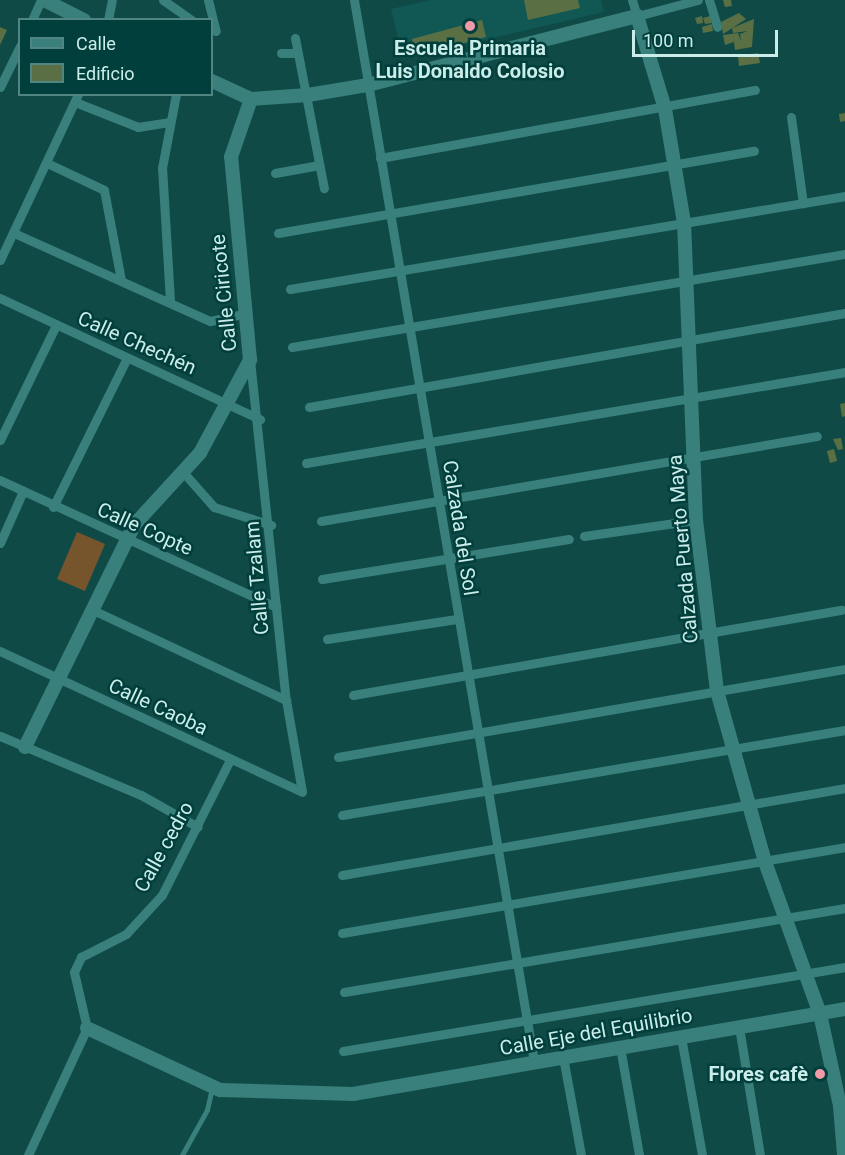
<!DOCTYPE html>
<meta charset="utf-8">
<style>
body{margin:0}
#map{position:relative;width:845px;height:1155px;overflow:hidden;background:#104a47;font-family:Roboto,sans-serif}
div>[style]{position:absolute}
.built>*{inset:0;background:#115754}
.green>*{inset:0;background:#77552c}
.building>*{inset:0;background:#5a7044}
.lane>*{height:4.5px;margin:-2.25px;padding:0 2.25px;transform-origin:2.25px;border-radius:2.25px;background:#39807c}
.street>*{height:9px;margin:-4.5px;padding:0 4.5px;transform-origin:4.5px;border-radius:4.5px;background:#39807c}
.secondary>*{height:14px;margin:-7px;padding:0 7px;transform-origin:7px;border-radius:7px;background:#39807c}
.dots>*{width:16px;height:16px;translate:-50% -50%;box-sizing:border-box;border:3px solid #003f3c;border-radius:50%}
span{translate:-50% -50%;white-space:nowrap;text-align:center;line-height:1.15;-webkit-text-stroke:5px #003f3c;paint-order:stroke}
.poi-label{font-size:20px;color:#cbedea;font-weight:700}
.right{translate:-100% -50%;text-align:right}
.street-label{font-size:20px;color:#cbedea}
.legend{position:absolute;left:18px;top:18px;width:195px;height:78px;box-sizing:border-box;background:#003f3c;border:2px solid #518582;margin:0;padding:8px 10px;list-style:none;font-size:18px;color:#cbedea}
.legend li{display:flex;align-items:center;gap:12px;height:30px}
.legend b{width:30px;border:2px solid #518582}
.scale{position:absolute;left:632px;top:30px;width:146px;height:27px;box-sizing:border-box;border:3px solid #cbedea;border-top:0;padding-left:8px;font-size:18px;line-height:21px;white-space:nowrap;color:#cbedea;-webkit-text-stroke:4px #003f3c;paint-order:stroke}
</style>
<div id="map">
<div class="built">
<i style="clip-path:polygon(431px 0,601px 0,604px 12px,403px 59px,391px 9px)"></i>
</div>
<div class="green">
<i style="clip-path:polygon(77px 532px,105px 544px,85px 591px,57px 579px)"></i>
</div>
<div class="building">
<i style="clip-path:polygon(524px 0,578px 0,580px 8px,528px 20px)"></i>
<i style="clip-path:polygon(723px 0,731px 0,732px 6px,725px 7px)"></i>
<i style="clip-path:polygon(739px 13px,746px 19px,723px 34px,721px 22px)"></i>
<i style="clip-path:polygon(702px 16px,703px 23px,697px 24px,695px 18px)"></i>
<i style="clip-path:polygon(710px 16px,712px 23px,705px 24px,703px 18px)"></i>
<i style="clip-path:polygon(754px 19px,752px 47px,735px 50px,734px 42px,725px 45px,723px 35px,738px 33px,741px 41px,740px 34px,748px 31px,733px 33px,732px 28px)"></i>
<i style="clip-path:polygon(482px 20px,486px 37px,416px 56px,412px 39px)"></i>
<i style="clip-path:polygon(712px 24px,713px 31px,703px 33px,702px 27px)"></i>
<i style="clip-path:polygon(0 27px,7px 30px,0 45px)"></i>
<i style="clip-path:polygon(758px 53px,760px 63px,739px 66px,738px 56px)"></i>
<i style="clip-path:polygon(845px 113px,845px 121px,840px 122px,839px 114px)"></i>
<i style="clip-path:polygon(845px 403px,845px 416px,842px 417px,840px 404px)"></i>
<i style="clip-path:polygon(841px 438px,843px 449px,838px 450px,833px 439px)"></i>
<i style="clip-path:polygon(834px 449px,837px 461px,830px 463px,827px 451px)"></i>
</div>
<div class="lane">
<i style="left:182px;top:1155px;width:51px;rotate:-60.9deg"></i>
<i style="left:207px;top:1110px;width:23px;rotate:-77deg"></i>
</div>
<div class="street">
<i style="left:163px;top:0;width:35px;rotate:35deg"></i>
<i style="left:208px;top:0;width:32px;rotate:76deg"></i>
<i style="left:354px;top:0;width:1077px;rotate:80.38deg"></i>
<i style="left:632px;top:0;width:17px;rotate:73deg"></i>
<i style="left:637px;top:16px;width:63px;rotate:-14.7deg"></i>
<i style="left:709px;top:0;width:28px;rotate:73deg"></i>
<i style="left:32px;top:20px;width:22px;rotate:-66deg"></i>
<i style="left:108px;top:20px;width:20px;rotate:-79deg"></i>
<i style="left:295px;top:38px;width:153px;rotate:79.1deg"></i>
<i style="left:281px;top:53px;width:16px"></i>
<i style="left:0;top:87px;width:46px;rotate:-64deg"></i>
<i style="left:75px;top:102px;width:68px;rotate:21.6deg"></i>
<i style="left:138px;top:127px;width:31px;rotate:-9deg"></i>
<i style="left:791px;top:117px;width:87px;rotate:82.1deg"></i>
<i style="left:380px;top:158px;width:381px;rotate:-10.3deg"></i>
<i style="left:47px;top:163px;width:63px;rotate:25.3deg"></i>
<i style="left:104px;top:190px;width:92px;rotate:79.3deg"></i>
<i style="left:275px;top:173px;width:45px;rotate:-10.3deg"></i>
<i style="left:14px;top:233px;width:215px;rotate:24.2deg"></i>
<i style="left:210px;top:321px;width:34px;rotate:-12deg"></i>
<i style="left:278px;top:233px;width:483px;rotate:-9.8deg"></i>
<i style="left:0;top:260px;width:183px;rotate:-64.8deg"></i>
<i style="left:290px;top:289px;width:563px;rotate:-9.51deg"></i>
<i style="left:0;top:298px;width:287px;rotate:25deg"></i>
<i style="left:170px;top:301px;width:133px;rotate:-93.4deg"></i>
<i style="left:162px;top:168px;width:75px;rotate:-79.3deg"></i>
<i style="left:292px;top:347px;width:561px;rotate:-9.55deg"></i>
<i style="left:250px;top:360px;width:342px;rotate:84deg"></i>
<i style="left:286px;top:700px;width:93px;rotate:80.1deg"></i>
<i style="left:309px;top:407px;width:544px;rotate:-9.95deg"></i>
<i style="left:0;top:440px;width:126px;rotate:-64deg"></i>
<i style="left:306px;top:463px;width:547px;rotate:-9.58deg"></i>
<i style="left:183px;top:472px;width:47px;rotate:48.5deg"></i>
<i style="left:214px;top:507px;width:60px;rotate:17.5deg"></i>
<i style="left:0;top:480px;width:304px;rotate:24.7deg"></i>
<i style="left:53px;top:507px;width:166px;rotate:-63.6deg"></i>
<i style="left:321px;top:521px;width:503px;rotate:-9.72deg"></i>
<i style="left:584px;top:536px;width:113px;rotate:-8.1deg"></i>
<i style="left:0;top:543px;width:57px;rotate:-66.1deg"></i>
<i style="left:322px;top:579px;width:250px;rotate:-9.2deg"></i>
<i style="left:95px;top:611px;width:211px;rotate:25deg"></i>
<i style="left:327px;top:639px;width:131px;rotate:-8.8deg"></i>
<i style="left:0;top:651px;width:333px;rotate:25deg"></i>
<i style="left:353px;top:695px;width:496px;rotate:-9.9deg"></i>
<i style="left:0;top:736px;width:153px;rotate:22.7deg"></i>
<i style="left:141px;top:795px;width:65px;rotate:29.3deg"></i>
<i style="left:338px;top:757px;width:515px;rotate:-9.85deg"></i>
<i style="left:342px;top:815px;width:510px;rotate:-9.59deg"></i>
<i style="left:342px;top:875px;width:510px;rotate:-9.81deg"></i>
<i style="left:342px;top:933px;width:510px;rotate:-9.7deg"></i>
<i style="left:344px;top:992px;width:508px;rotate:-9.52deg"></i>
<i style="left:739px;top:1027px;width:130px;rotate:80.7deg"></i>
<i style="left:681px;top:1037px;width:120px;rotate:79.9deg"></i>
<i style="left:620px;top:1047px;width:110px;rotate:80deg"></i>
<i style="left:343px;top:1051px;width:509px;rotate:-9.5deg"></i>
<i style="left:563px;top:1057px;width:100px;rotate:79.6deg"></i>
<i style="left:28px;top:1155px;width:140px;rotate:-65.1deg"></i>
<i style="left:87px;top:1028px;width:57px;rotate:-103.1deg"></i>
<i style="left:74px;top:972px;width:17px;rotate:-65deg"></i>
<i style="left:81px;top:957px;width:51px;rotate:-27.1deg"></i>
<i style="left:126px;top:934px;width:53px;rotate:-47.3deg"></i>
<i style="left:162px;top:895px;width:151px;rotate:-63.3deg"></i>
</div>
<div class="secondary">
<i style="left:44px;top:0;width:45px;rotate:26.6deg"></i>
<i style="left:212px;top:81px;width:43px;rotate:24.8deg"></i>
<i style="left:251px;top:99px;width:57px;rotate:-4deg"></i>
<i style="left:308px;top:95px;width:61px;rotate:-9.5deg"></i>
<i style="left:368px;top:85px;width:278px;rotate:-14.4deg"></i>
<i style="left:637px;top:16px;width:97px;rotate:73.2deg"></i>
<i style="left:665px;top:109px;width:115px;rotate:80.5deg"></i>
<i style="left:684px;top:222px;width:298px;rotate:87.7deg"></i>
<i style="left:696px;top:520px;width:172px;rotate:83deg"></i>
<i style="left:717px;top:691px;width:178px;rotate:74.3deg"></i>
<i style="left:765px;top:862px;width:162px;rotate:70.1deg"></i>
<i style="left:820px;top:1014px;width:94px;rotate:77.7deg"></i>
<i style="left:840px;top:1106px;width:49px;rotate:85.3deg"></i>
<i style="left:25px;top:747px;width:247px;rotate:-63.8deg"></i>
<i style="left:134px;top:525px;width:98px;rotate:-47.5deg"></i>
<i style="left:200px;top:453px;width:106px;rotate:-61.7deg"></i>
<i style="left:250px;top:360px;width:204px;rotate:-95.3deg"></i>
<i style="left:231px;top:157px;width:61px;rotate:-71deg"></i>
<i style="left:87px;top:1028px;width:147px;rotate:25deg"></i>
<i style="left:220px;top:1090px;width:133px;rotate:1.7deg"></i>
<i style="left:353px;top:1094px;width:499px;rotate:-9.8deg"></i>
</div>
<div class="dots">
<i style="left:470px;top:26px;background:#f39aa8"></i>
<i style="left:820px;top:1074px;background:#f39aa8"></i>
</div>
<div class="poi-label">
<span style="left:470px;top:60px">Escuela Primaria<br>Luis Donaldo Colosio</span>
<span class="right" style="left:808px;top:1074px">Flores cafè</span>
</div>
<div class="street-label">
<span style="left:224px;top:293px;rotate:-96deg">Calle Ciricote</span>
<span style="left:137px;top:343px;rotate:24deg">Calle Chechén</span>
<span style="left:460px;top:528px;rotate:81deg">Calzada del Sol</span>
<span style="left:145px;top:529px;rotate:24deg">Calle Copte</span>
<span style="left:683px;top:549px;rotate:-95deg">Calzada Puerto Maya</span>
<span style="left:257px;top:578px;rotate:-95deg">Calle Tzalam</span>
<span style="left:158px;top:707px;rotate:25deg">Calle Caoba</span>
<span style="left:164px;top:847px;rotate:-61deg">Calle cedro</span>
<span style="left:596px;top:1032px;rotate:-10deg">Calle Eje del Equilibrio</span>
</div>
<ul class="legend">
<li><b style="height:8px;background:#39807c"></b>Calle</li>
<li><b style="height:16px;background:#5a7044"></b>Edificio</li>
</ul>
<div class="scale">100 m</div>
</div>
